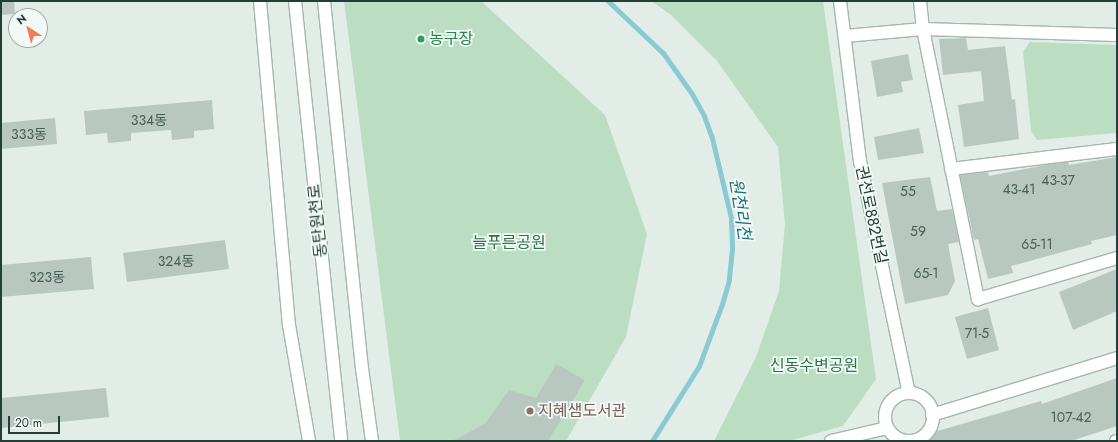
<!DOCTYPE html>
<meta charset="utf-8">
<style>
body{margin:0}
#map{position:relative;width:1118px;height:442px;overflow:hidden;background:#e2ede8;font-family:Jost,"Noto Sans KR",sans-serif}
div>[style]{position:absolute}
.green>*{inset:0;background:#bbdec3}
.stream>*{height:5px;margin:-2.5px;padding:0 2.5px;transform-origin:2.5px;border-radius:2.5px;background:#8acad3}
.building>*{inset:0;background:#b8c8c1}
.roads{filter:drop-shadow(1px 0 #a5b5af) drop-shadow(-1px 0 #a5b5af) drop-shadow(0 1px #a5b5af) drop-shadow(0 -1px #a5b5af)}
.minor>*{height:12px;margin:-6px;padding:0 6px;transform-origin:6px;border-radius:6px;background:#fff}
.minor>.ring{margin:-6px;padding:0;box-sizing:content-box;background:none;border:12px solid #fff;border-radius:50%}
.secondary>*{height:12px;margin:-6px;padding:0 6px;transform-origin:6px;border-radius:6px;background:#fff}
.dots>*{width:11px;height:11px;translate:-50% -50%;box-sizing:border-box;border:2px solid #f3f9f6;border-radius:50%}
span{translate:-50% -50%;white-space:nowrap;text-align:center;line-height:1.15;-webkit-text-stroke:3.5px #f3f9f6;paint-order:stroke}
.number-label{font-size:14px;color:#486059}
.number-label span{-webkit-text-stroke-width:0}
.leisure-label{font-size:16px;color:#27864d}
.left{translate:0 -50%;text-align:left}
.street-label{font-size:16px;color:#223e36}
.park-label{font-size:16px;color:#2b7646}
.education-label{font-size:16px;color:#785e54}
.water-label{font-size:17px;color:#1b6f7b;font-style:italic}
.frame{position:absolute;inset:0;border:2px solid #223e36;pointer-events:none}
.north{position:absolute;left:8px;top:8px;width:40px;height:40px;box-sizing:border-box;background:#f3f9f6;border:1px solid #9faea9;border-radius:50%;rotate:324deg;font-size:11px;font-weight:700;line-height:16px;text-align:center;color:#223e36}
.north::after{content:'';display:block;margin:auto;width:14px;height:18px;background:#f47a59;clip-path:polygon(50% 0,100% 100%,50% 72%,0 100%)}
.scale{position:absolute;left:8px;top:416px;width:52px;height:18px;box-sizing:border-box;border:2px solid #223e36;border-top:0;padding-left:5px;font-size:12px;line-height:14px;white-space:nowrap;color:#223e36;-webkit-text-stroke:3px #f3f9f6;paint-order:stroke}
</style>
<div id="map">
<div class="green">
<i style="clip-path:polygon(344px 1px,481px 1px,605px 115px,647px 234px,626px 337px,566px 441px,400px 441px)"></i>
<i style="clip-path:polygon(651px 1px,823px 1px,876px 379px,843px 426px,789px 441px,714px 441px,756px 357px,779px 291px,785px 224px,778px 147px,717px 61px,670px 14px)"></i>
<i style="clip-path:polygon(1030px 42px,1117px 45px,1117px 133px,1037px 140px,1031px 131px,1023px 52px)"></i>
</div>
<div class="stream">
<i style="left:608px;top:1px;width:76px;rotate:43.4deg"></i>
<i style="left:663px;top:53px;width:50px;rotate:54.7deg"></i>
<i style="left:692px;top:94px;width:25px;rotate:61deg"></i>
<i style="left:704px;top:116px;width:23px;rotate:70deg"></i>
<i style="left:712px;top:138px;width:82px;rotate:76.6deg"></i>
<i style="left:731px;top:218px;width:31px;rotate:88deg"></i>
<i style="left:732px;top:249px;width:31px;rotate:96deg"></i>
<i style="left:729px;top:280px;width:25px;rotate:106deg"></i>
<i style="left:722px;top:304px;width:66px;rotate:110.4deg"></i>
<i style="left:699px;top:366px;width:89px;rotate:122.1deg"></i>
</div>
<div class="building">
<i style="clip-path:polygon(1px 1px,14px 1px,15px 14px,1px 15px)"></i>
<i style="clip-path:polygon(966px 38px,968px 50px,1005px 46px,1012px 100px,1015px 99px,1019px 139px,964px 147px,958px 105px,984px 101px,981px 71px,943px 75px,939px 39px)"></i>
<i style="clip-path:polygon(908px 54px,913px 80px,901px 82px,903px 92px,877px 97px,871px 61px)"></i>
<i style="clip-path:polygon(212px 100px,214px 129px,194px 131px,194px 138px,172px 140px,171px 130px,131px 133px,131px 141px,108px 143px,107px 133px,86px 135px,84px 111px)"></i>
<i style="clip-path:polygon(55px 118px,57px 144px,1px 149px,1px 123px)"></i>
<i style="clip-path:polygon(919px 128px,924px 153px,878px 160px,874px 137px)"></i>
<i style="clip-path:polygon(1117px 157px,1117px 235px,1091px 241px,1092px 244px,1011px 266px,1013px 273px,988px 279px,978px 239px,974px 240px,960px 175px,988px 172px,989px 176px,1045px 165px,1068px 162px,1069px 165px)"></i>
<i style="clip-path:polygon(930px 177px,937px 211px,952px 209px,959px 242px,948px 244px,955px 281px,948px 295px,905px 304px,882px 183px)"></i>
<i style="clip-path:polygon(225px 240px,229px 269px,127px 282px,123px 253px)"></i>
<i style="clip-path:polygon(91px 257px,94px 289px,1px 297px,1px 265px)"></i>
<i style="clip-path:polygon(1117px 269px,1117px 311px,1073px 330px,1059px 292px)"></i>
<i style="clip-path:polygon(988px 308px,999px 350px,967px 359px,955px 317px)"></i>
<i style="clip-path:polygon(556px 364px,585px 380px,548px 441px,452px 441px,485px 424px,509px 390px,536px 398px)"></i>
<i style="clip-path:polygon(1117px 378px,1117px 426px,1071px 441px,917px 441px,917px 437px,1041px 401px,1042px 404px)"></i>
<i style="clip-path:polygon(106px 388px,109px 417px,1px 428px,1px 398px)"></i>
</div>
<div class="roads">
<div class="minor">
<i style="left:840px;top:1px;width:161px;rotate:82.9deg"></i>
<i style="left:860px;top:161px;width:237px;rotate:78.1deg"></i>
<i style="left:920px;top:1px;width:28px;rotate:84deg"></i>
<i style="left:923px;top:29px;width:276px;rotate:78.5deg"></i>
<i style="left:978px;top:299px;width:145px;rotate:-16.4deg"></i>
<i style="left:845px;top:36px;width:78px;rotate:-5.1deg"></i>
<i style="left:923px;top:29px;width:194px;rotate:1.8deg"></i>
<i style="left:951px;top:169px;width:167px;rotate:-6.9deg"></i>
<i class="ring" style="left:885px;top:393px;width:36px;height:36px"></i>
<i style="left:932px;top:415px;width:194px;rotate:-17.1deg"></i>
<i style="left:831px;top:441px;width:57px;rotate:-13.1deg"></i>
<i style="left:1116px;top:441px;width:1px"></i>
</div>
<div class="secondary">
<i style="left:260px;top:1px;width:325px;rotate:84.9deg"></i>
<i style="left:289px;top:325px;width:118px;rotate:80.2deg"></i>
<i style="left:295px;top:1px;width:442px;rotate:84deg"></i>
<i style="left:324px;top:1px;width:369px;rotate:84.1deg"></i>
<i style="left:362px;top:368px;width:74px;rotate:82.2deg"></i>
</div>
</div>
<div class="dots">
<i style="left:421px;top:39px;background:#2e9e5b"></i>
<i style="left:530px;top:411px;background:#8d6e63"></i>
</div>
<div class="number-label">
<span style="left:149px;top:120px">334동</span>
<span style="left:29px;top:134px">333동</span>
<span style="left:1058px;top:180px">43-37</span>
<span style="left:1019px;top:189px">43-41</span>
<span style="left:908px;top:191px">55</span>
<span style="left:918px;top:231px">59</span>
<span style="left:1037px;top:244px">65-11</span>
<span style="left:176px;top:261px">324동</span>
<span style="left:926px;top:273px">65-1</span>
<span style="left:47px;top:277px">323동</span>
<span style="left:977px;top:333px">71-5</span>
<span style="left:1071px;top:417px">107-42</span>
</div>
<div class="leisure-label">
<span class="left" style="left:429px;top:39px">농구장</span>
</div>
<div class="street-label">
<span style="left:871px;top:215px;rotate:78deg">권선로882번길</span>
<span style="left:318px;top:221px;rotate:-96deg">동탄원천로</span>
</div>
<div class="park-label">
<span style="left:509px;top:243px">늘푸른공원</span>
<span style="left:814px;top:366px">신동수변공원</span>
</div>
<div class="education-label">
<span class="left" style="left:538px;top:411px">지혜샘도서관</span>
</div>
<div class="water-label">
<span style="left:740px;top:209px;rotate:81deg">원천리천</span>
</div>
<div class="frame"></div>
<div class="north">N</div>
<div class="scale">20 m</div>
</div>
